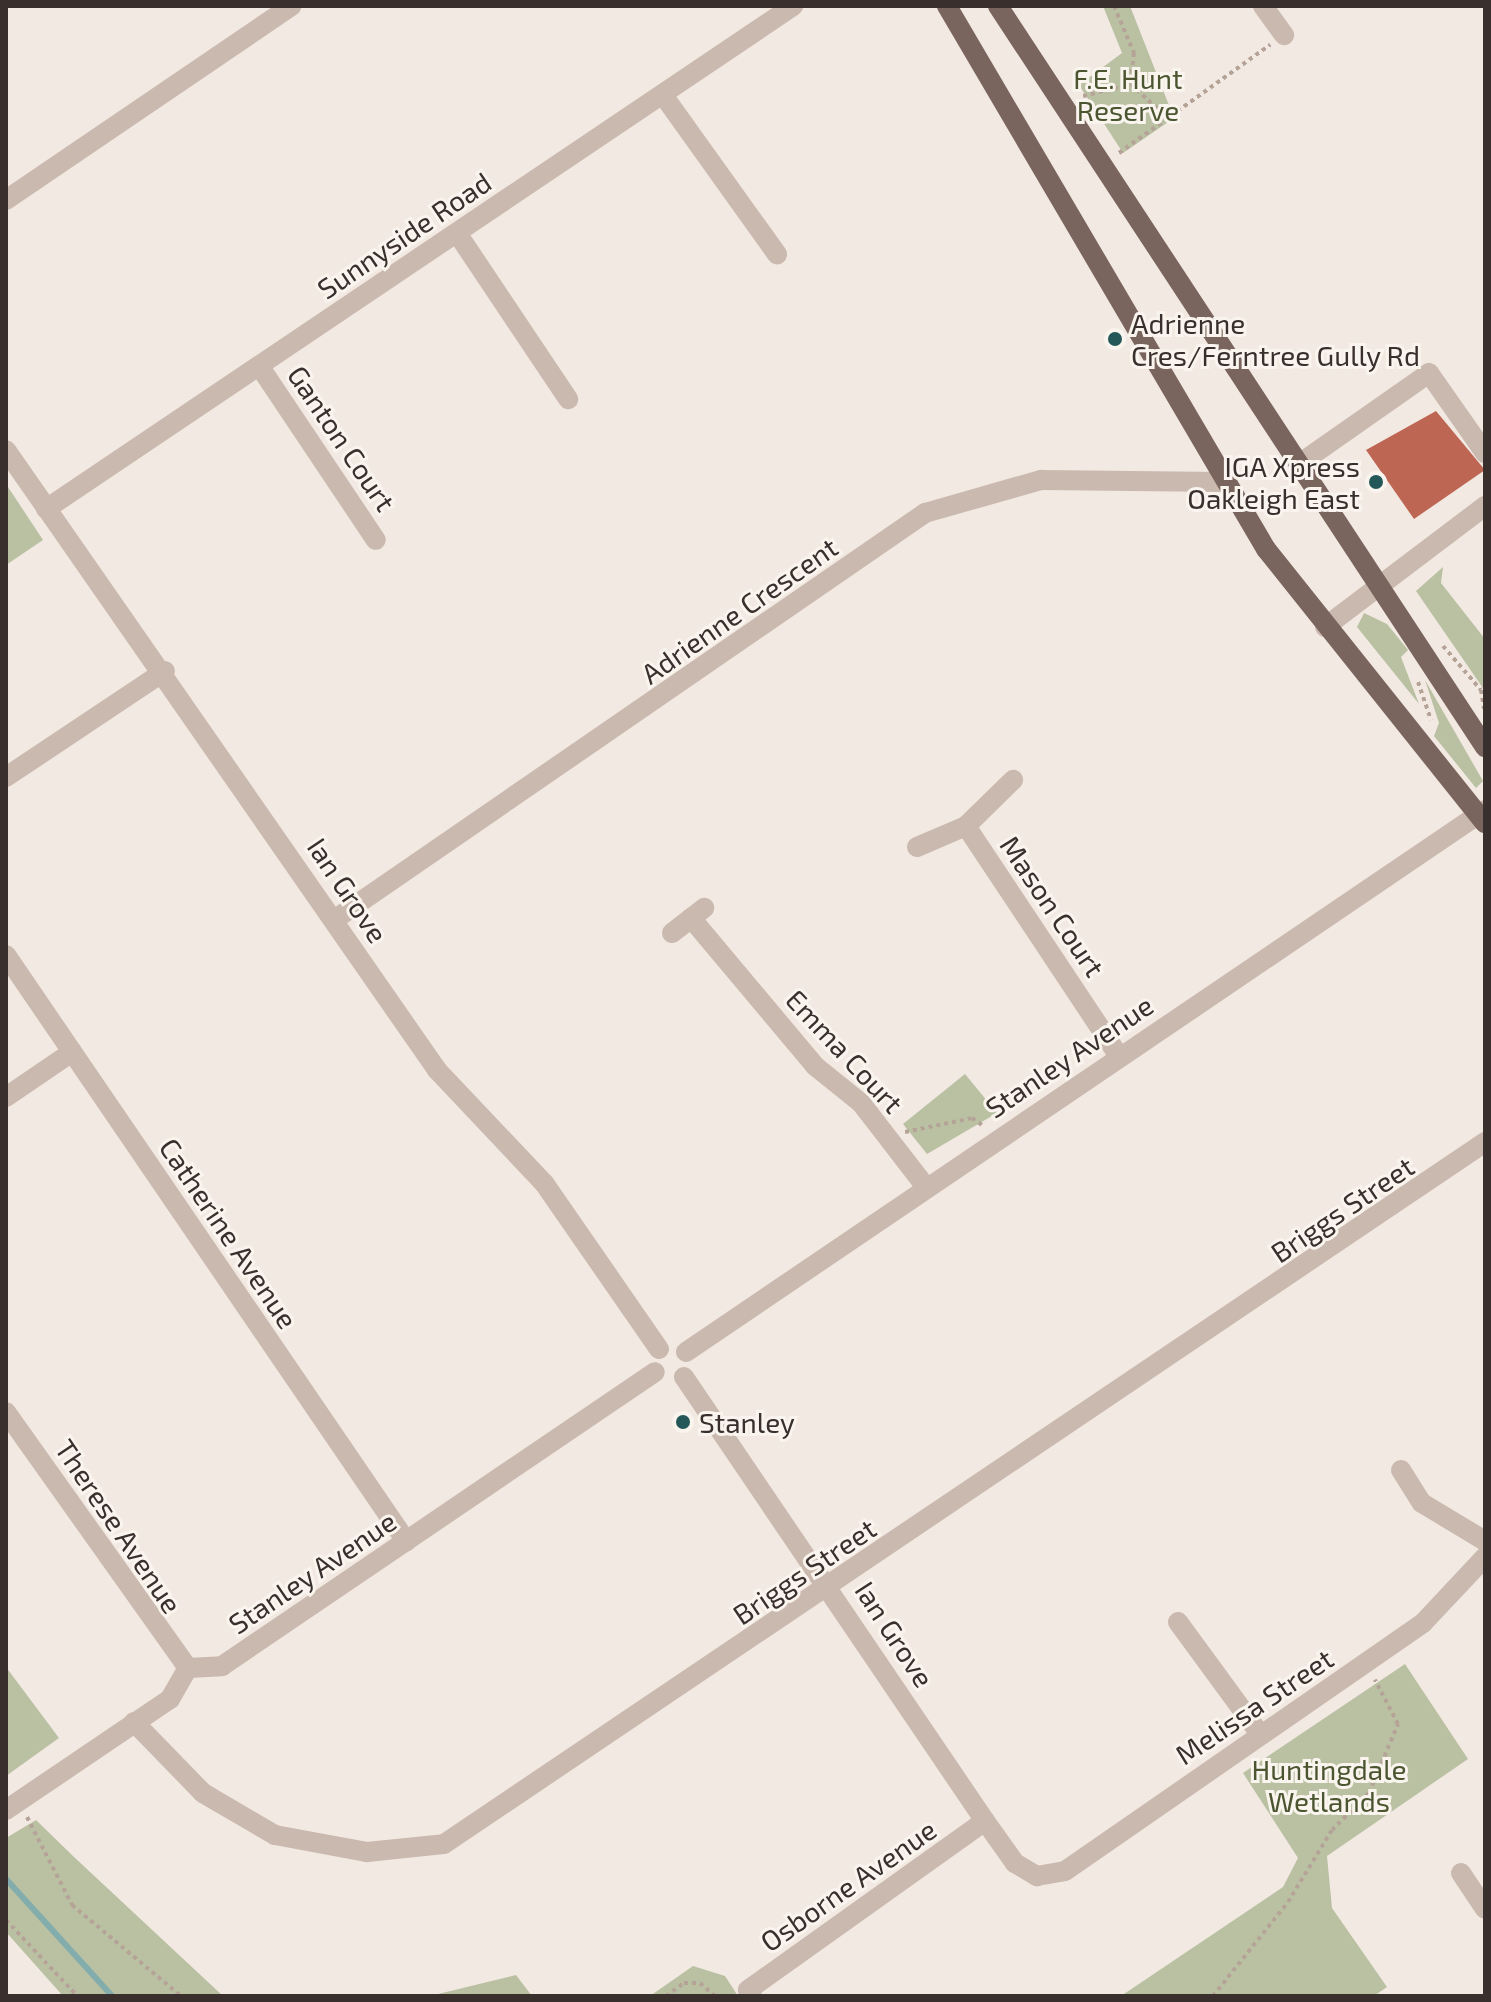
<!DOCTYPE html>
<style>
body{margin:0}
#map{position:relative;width:1491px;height:2002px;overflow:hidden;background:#f2e9e2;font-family:"Exo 2",sans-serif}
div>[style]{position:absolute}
.green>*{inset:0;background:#b9c1a2}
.stream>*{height:6px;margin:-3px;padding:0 3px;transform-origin:3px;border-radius:3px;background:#82adac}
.building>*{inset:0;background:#be6654}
.path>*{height:4px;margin-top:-2px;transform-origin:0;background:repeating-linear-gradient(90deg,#b6a398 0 4px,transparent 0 8px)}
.minor>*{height:20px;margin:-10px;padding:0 10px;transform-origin:10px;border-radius:10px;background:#cab9ae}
.major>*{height:20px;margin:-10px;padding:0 10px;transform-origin:10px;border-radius:10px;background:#7a655e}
.dots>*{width:22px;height:22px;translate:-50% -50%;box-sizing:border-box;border:4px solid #faf4ee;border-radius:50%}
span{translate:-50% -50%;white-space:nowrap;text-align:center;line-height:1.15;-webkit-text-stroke:6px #faf4ee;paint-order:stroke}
.park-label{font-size:28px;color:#4b5631}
.street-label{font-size:28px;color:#392f2c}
.poi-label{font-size:28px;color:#392f2c}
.left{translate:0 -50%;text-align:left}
.right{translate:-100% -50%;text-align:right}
.frame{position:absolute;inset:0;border:8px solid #392f2c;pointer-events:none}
</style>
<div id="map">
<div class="green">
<i style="clip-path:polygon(1103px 6px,1130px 6px,1174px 118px,1123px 153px,1079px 85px,1122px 53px)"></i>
<i style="clip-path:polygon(6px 484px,43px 540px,6px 565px)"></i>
<i style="clip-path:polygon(1443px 567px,1441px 583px,1485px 639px,1485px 691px,1416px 591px)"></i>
<i style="clip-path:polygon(1364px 613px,1387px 624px,1408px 650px,1401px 657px,1419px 704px,1357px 627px)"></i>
<i style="clip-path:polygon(1425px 680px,1483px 781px,1476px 788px,1434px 736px,1439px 723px)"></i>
<i style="clip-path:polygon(965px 1074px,997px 1113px,927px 1154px,903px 1124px)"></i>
<i style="clip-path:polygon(1405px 1664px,1468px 1759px,1327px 1856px,1332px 1908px,1387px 1987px,1374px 1996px,1121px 1996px,1283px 1887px,1298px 1858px,1243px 1773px)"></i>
<i style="clip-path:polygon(6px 1667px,59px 1738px,6px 1776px)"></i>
<i style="clip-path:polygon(36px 1820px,74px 1857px,223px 1996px,63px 1996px,6px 1932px,6px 1838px)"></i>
<i style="clip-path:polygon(693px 1966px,725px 1976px,738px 1996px,650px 1996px)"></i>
<i style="clip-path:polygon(516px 1975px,532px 1996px,430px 1996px)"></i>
</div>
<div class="stream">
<i style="left:6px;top:1879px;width:158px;rotate:47.8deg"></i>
</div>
<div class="building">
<i style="clip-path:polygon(1436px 411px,1485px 470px,1414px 519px,1366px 450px)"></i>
</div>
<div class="path">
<i style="left:1114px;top:6px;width:51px;rotate:66.9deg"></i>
<i style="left:1134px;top:53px;width:31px;rotate:96deg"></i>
<i style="left:1131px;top:84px;width:47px;rotate:43.3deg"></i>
<i style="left:1083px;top:96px;width:49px;rotate:-14deg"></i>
<i style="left:1119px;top:153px;width:186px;rotate:-35.6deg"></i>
<i style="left:1443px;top:646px;width:58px;rotate:49.2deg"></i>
<i style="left:1481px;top:690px;width:19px;rotate:81deg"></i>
<i style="left:1418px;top:682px;width:40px;rotate:71.1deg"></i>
<i style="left:905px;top:1132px;width:68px;rotate:-11.8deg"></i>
<i style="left:972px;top:1118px;width:12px;rotate:35deg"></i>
<i style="left:27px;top:1817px;width:99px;rotate:62.9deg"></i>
<i style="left:72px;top:1905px;width:142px;rotate:39.9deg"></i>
<i style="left:6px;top:1920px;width:104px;rotate:46.9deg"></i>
<i style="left:666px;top:1996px;width:22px;rotate:-36deg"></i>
<i style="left:684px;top:1983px;width:16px"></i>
<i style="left:700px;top:1983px;width:20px;rotate:41deg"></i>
<i style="left:1213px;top:1996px;width:120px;rotate:-51.4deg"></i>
<i style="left:1288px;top:1902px;width:84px;rotate:-58.6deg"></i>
<i style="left:1332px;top:1830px;width:52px;rotate:-45deg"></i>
<i style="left:1369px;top:1793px;width:75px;rotate:-67.2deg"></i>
<i style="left:1398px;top:1724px;width:50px;rotate:-117.6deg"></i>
</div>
<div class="minor">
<i style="left:1263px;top:6px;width:36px;rotate:54deg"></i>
<i style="left:663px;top:95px;width:196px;rotate:54.4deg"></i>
<i style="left:6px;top:200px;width:345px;rotate:-34.2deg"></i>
<i style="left:457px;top:233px;width:200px;rotate:56.2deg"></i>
<i style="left:260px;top:367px;width:208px;rotate:56.2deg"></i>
<i style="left:6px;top:450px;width:755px;rotate:55.19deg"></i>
<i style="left:437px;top:1070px;width:156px;rotate:46.6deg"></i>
<i style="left:544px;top:1183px;width:202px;rotate:55.3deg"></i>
<i style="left:1302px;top:462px;width:155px;rotate:-35deg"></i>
<i style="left:1429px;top:373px;width:98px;rotate:55deg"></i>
<i style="left:46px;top:509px;width:901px;rotate:-33.95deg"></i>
<i style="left:1325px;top:627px;width:201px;rotate:-37.1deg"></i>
<i style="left:6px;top:777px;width:191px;rotate:-33.7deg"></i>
<i style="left:966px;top:826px;width:276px;rotate:56.4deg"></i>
<i style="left:917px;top:847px;width:53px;rotate:-23.2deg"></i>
<i style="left:966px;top:826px;width:66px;rotate:-44.4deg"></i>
<i style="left:691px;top:918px;width:193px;rotate:50deg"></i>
<i style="left:815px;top:1066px;width:59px;rotate:38.8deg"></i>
<i style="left:861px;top:1103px;width:106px;rotate:52.3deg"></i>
<i style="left:334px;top:920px;width:718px;rotate:-34.55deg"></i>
<i style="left:925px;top:513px;width:121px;rotate:-15.9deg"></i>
<i style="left:1041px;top:480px;width:181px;rotate:0.6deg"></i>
<i style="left:672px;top:933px;width:41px;rotate:-38deg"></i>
<i style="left:6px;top:955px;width:710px;rotate:55.68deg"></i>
<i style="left:6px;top:1097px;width:80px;rotate:-34.3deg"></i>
<i style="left:686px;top:1352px;width:965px;rotate:-34.15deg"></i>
<i style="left:684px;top:1377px;width:536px;rotate:55.87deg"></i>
<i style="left:985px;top:1821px;width:52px;rotate:54.5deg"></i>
<i style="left:1015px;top:1863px;width:26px;rotate:31deg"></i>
<i style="left:1037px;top:1876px;width:28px;rotate:-10deg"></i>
<i style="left:1065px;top:1871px;width:436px;rotate:-34.7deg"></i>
<i style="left:1423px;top:1623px;width:91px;rotate:-46.8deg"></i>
<i style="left:6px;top:1412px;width:314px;rotate:54.6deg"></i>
<i style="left:1401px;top:1470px;width:39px;rotate:58deg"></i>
<i style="left:1422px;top:1503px;width:74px;rotate:31.1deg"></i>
<i style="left:1178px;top:1622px;width:139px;rotate:53.8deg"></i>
<i style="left:134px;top:1722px;width:99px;rotate:45.8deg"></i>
<i style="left:203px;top:1793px;width:83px;rotate:30.3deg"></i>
<i style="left:275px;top:1835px;width:94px;rotate:10.5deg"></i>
<i style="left:367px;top:1852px;width:77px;rotate:-5.9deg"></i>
<i style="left:444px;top:1844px;width:1256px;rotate:-33.99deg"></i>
<i style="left:6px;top:1810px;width:198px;rotate:-34.1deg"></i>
<i style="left:170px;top:1699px;width:36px;rotate:-60deg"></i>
<i style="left:188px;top:1668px;width:34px;rotate:-3deg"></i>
<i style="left:222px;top:1666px;width:523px;rotate:-34.18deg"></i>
<i style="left:1461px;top:1873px;width:43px;rotate:56.3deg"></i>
<i style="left:752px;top:1996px;width:7px;rotate:-124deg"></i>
<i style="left:748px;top:1990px;width:291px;rotate:-35.5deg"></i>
</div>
<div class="major">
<i style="left:947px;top:6px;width:630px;rotate:59.57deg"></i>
<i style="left:1266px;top:549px;width:351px;rotate:51.4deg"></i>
<i style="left:998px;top:6px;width:887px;rotate:56.69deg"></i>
</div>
<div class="dots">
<i style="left:1115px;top:339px;background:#245858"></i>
<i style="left:1376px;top:482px;background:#245858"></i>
<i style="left:683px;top:1422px;background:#245858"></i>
</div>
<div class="park-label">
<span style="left:1128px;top:94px">F.E. Hunt<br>Reserve</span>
<span style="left:1329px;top:1785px">Huntingdale<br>Wetlands</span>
</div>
<div class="street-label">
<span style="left:404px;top:235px;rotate:-34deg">Sunnyside Road</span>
<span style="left:342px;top:438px;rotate:56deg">Ganton Court</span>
<span style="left:739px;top:610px;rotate:-35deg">Adrienne Crescent</span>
<span style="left:348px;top:890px;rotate:56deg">Ian Grove</span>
<span style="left:1053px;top:906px;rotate:56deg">Mason Court</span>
<span style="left:845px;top:1051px;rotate:47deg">Emma Court</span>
<span style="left:1069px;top:1056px;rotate:-34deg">Stanley Avenue</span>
<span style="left:1342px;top:1209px;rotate:-34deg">Briggs Street</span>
<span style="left:229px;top:1233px;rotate:56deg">Catherine Avenue</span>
<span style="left:119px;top:1526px;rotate:56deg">Therese Avenue</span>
<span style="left:804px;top:1571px;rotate:-34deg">Briggs Street</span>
<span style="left:312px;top:1572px;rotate:-34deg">Stanley Avenue</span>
<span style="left:895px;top:1634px;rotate:57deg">Ian Grove</span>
<span style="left:1254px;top:1706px;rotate:-34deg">Melissa Street</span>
<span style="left:848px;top:1885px;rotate:-35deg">Osborne Avenue</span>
</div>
<div class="poi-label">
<span class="left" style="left:1131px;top:339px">Adrienne<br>Cres/Ferntree Gully Rd</span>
<span class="right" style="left:1360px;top:482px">IGA Xpress<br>Oakleigh East</span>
<span class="left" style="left:699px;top:1422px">Stanley</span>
</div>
<div class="frame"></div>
</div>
